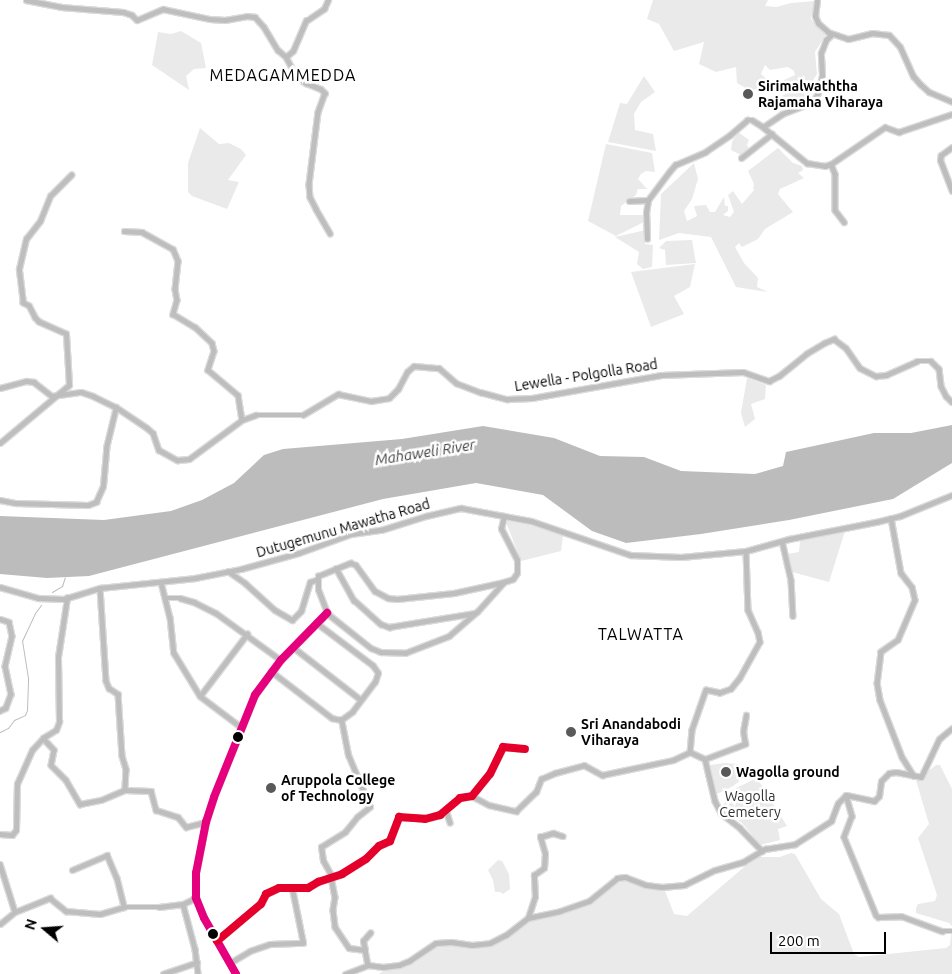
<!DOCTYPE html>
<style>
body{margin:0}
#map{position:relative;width:952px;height:974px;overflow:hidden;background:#fff;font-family:Ubuntu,sans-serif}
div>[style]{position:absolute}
.green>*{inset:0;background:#eaeaea}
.water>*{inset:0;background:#bcbcbc}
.stream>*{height:1px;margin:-0.5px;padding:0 0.5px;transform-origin:0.5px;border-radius:0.5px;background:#bcbcbc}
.roads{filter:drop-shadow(1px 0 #dbdbdb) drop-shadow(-1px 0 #dbdbdb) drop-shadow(0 1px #dbdbdb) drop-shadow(0 -1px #dbdbdb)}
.minor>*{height:4.5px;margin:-2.25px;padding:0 2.25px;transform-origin:2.25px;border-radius:2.25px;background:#bebebe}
.major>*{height:5px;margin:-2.5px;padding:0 2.5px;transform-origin:2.5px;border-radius:2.5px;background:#bdbdbd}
.bus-1>*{height:8px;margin:-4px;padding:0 4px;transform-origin:4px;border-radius:4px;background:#e5007d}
.bus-2>*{height:8px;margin:-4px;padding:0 4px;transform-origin:4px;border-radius:4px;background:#e4002b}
.dots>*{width:14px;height:14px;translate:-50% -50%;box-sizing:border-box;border:2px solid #fff;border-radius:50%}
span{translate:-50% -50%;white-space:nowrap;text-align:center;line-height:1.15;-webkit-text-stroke:5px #fff;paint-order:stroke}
.poi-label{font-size:14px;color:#000;font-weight:700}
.left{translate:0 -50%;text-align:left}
.street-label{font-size:14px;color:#000}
.park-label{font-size:14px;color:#303030}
.water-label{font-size:15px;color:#414141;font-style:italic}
.quarter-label{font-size:16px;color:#000;letter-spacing:1px}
.north{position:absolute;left:20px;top:904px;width:50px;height:50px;-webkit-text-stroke:4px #fff;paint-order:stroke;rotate:288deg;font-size:14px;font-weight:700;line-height:20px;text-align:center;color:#000}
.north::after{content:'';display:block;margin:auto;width:18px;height:22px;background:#000;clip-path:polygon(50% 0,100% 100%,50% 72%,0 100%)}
.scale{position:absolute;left:770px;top:932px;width:116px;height:22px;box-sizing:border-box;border:2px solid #000;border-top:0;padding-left:6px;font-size:15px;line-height:18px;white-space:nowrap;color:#000;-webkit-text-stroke:4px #fff;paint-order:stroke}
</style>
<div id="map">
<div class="green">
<i style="clip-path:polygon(653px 0,768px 0,765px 6px,776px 7px,791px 3px,815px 1px,811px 19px,826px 34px,815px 52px,817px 74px,808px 88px,807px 100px,787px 108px,784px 104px,782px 96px,790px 91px,788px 85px,783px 84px,784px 80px,795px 75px,794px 71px,788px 67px,770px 70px,765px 65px,761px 74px,771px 83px,751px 91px,737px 83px,736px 67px,716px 72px,699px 64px,704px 42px,674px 51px,659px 24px,647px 19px)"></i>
<i style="clip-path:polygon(181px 31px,201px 43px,206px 68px,194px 69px,186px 76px,189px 90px,152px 65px,158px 32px,171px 34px)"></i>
<i style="clip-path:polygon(644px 76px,655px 92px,641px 102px,634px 114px,635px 130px,653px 134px,656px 151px,608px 142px,620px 103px,627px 104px)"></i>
<i style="clip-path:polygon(200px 128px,219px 144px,229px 143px,241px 149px,246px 155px,228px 180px,239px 182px,227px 209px,192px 196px,188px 192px,188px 163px)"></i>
<i style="clip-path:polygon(738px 132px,749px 140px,747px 145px,749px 149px,743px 156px,731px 150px,732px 142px)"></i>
<i style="clip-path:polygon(606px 144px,652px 153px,655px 172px,646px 171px,641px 174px,638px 179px,647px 189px,638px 189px,636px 195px,621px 206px,620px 215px,647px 215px,648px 220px,616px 236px,588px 221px)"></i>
<i style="clip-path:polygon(778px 148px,793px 163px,802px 166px,803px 170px,798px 173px,804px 178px,780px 189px,778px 194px,793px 212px,765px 229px,758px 239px,742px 247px,739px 243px,735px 247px,744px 263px,758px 278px,757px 287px,768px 292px,736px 287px,711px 237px,679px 233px,659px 240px,661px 194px,694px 163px,698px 179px,692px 199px,684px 211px,687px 221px,697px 216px,694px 206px,706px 205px,710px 212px,715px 212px,724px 197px,725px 206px,728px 206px,728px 211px,723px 215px,730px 217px,734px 212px,728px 195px,733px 191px,742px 204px,755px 189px,753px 190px,754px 184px,748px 171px)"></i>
<i style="clip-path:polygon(646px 230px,645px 244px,653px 245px,652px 267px,643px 269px,637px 264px,639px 252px,615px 237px)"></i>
<i style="clip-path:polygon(692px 240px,696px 263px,666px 265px,665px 250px,659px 248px,666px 241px)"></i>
<i style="clip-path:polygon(695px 264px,690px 287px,674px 296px,684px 314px,651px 327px,631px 272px)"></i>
<i style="clip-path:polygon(747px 378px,766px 385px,765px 399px,751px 404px,755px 419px,745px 427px,741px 413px)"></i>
<i style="clip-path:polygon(508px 519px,561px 534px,563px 536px,561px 551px,521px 561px,506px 522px)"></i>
<i style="clip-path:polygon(845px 531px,829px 582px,792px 572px,787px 554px,799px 552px,800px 541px)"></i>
<i style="clip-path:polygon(725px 763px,738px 764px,742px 779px,732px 787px,717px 794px,710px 765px)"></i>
<i style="clip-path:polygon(936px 765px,940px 765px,952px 789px,952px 926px,949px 923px,916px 913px,916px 908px,918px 904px,935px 901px,937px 895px,918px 838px,929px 824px,915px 777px,921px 777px)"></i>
<i style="clip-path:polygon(757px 778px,787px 826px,778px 829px,780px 840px,760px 845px,743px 824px,722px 807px,732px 790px)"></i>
<i style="clip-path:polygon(791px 853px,795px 854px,821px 899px,839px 914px,854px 954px,859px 957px,946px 948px,950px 945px,952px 927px,952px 974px,379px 974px,384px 970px,414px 960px,437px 946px,451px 942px,481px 945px,536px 918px,567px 912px,592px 902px,622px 880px,628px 880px,643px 888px,665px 891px,674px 914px,687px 916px,751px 861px,758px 857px,780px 857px)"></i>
<i style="clip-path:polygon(498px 860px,502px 861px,509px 874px,510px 889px,503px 894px,500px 892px,495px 892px,493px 880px,488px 870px)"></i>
</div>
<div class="water">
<i style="clip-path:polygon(952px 425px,952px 463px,893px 499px,789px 520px,701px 534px,626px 543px,592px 531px,543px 495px,476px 483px,383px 499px,89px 576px,47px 578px,0 574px,0 516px,104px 520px,171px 511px,202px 500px,234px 483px,264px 455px,283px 449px,402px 439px,483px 426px,554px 438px,600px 456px,644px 457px,681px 471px,755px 474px,783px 466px,786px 452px,874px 433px,911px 433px)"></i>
</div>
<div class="stream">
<i style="left:52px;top:592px;width:12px;rotate:-31deg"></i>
<i style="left:62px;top:586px;width:9px;rotate:-72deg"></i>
<i style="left:0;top:732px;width:9px;rotate:-27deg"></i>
<i style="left:8px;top:728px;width:10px;rotate:-53deg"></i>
<i style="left:14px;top:720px;width:12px;rotate:-24deg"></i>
<i style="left:25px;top:715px;width:5px;rotate:-68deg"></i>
<i style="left:27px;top:710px;width:32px;rotate:-88deg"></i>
<i style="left:28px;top:678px;width:37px;rotate:-99deg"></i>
<i style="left:22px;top:641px;width:31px;rotate:-65deg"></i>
<i style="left:35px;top:613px;width:10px;rotate:-53deg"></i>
</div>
<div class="roads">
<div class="minor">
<i style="left:26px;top:0;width:36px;rotate:11deg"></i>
<i style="left:61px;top:7px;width:62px;rotate:4.6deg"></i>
<i style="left:123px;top:12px;width:9px;rotate:18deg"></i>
<i style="left:132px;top:15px;width:7px;rotate:45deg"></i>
<i style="left:137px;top:20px;width:28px;rotate:-23deg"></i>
<i style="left:163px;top:9px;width:48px;rotate:12deg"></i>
<i style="left:210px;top:19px;width:15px;rotate:4deg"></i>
<i style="left:225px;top:20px;width:22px;rotate:-10deg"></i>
<i style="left:247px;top:16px;width:8px;rotate:7deg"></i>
<i style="left:255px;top:17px;width:13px;rotate:48deg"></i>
<i style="left:264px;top:27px;width:27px;rotate:59deg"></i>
<i style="left:278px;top:50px;width:11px;rotate:41deg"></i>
<i style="left:286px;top:57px;width:23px;rotate:61deg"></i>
<i style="left:297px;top:77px;width:11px;rotate:34deg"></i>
<i style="left:306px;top:83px;width:16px;rotate:22deg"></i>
<i style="left:321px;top:89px;width:6px;rotate:45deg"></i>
<i style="left:325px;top:93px;width:20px;rotate:110deg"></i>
<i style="left:318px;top:112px;width:73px;rotate:97.1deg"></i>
<i style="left:309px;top:184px;width:13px;rotate:86deg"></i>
<i style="left:310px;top:197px;width:13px;rotate:63deg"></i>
<i style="left:316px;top:209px;width:28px;rotate:60deg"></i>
<i style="left:286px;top:57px;width:9px;rotate:-41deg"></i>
<i style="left:293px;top:51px;width:33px;rotate:-67deg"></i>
<i style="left:306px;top:21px;width:22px;rotate:-34deg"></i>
<i style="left:324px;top:9px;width:10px;rotate:-66deg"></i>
<i style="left:763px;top:127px;width:23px;rotate:-34deg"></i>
<i style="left:782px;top:114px;width:33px;rotate:-21deg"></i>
<i style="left:813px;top:102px;width:10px;rotate:-61deg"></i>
<i style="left:818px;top:93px;width:18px;rotate:-77deg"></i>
<i style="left:822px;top:75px;width:22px;rotate:-93deg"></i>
<i style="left:821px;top:53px;width:14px;rotate:-69deg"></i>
<i style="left:826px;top:40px;width:8px;rotate:-45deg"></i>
<i style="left:741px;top:158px;width:39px;rotate:-38deg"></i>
<i style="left:831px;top:164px;width:11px;rotate:68deg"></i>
<i style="left:835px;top:174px;width:36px;rotate:90deg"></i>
<i style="left:835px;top:210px;width:15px;rotate:53deg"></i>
<i style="left:629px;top:201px;width:19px;rotate:-3deg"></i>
<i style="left:124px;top:231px;width:18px;rotate:3deg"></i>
<i style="left:142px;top:232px;width:35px;rotate:29deg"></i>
<i style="left:173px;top:249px;width:13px;rotate:67deg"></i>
<i style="left:178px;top:261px;width:28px;rotate:96deg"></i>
<i style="left:175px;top:289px;width:11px;rotate:80deg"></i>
<i style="left:177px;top:300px;width:15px;rotate:106deg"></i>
<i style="left:173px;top:314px;width:26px;rotate:31deg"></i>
<i style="left:195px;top:327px;width:23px;rotate:43deg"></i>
<i style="left:212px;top:343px;width:8px;rotate:76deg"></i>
<i style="left:214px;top:351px;width:20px;rotate:108deg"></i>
<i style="left:208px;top:370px;width:39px;rotate:40deg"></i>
<i style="left:238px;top:395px;width:25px;rotate:81deg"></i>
<i style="left:647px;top:239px;width:26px;rotate:-92deg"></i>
<i style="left:646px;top:213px;width:13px;rotate:-81deg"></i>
<i style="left:648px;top:200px;width:36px;rotate:-53deg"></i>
<i style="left:670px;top:171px;width:8px;rotate:-50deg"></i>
<i style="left:675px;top:165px;width:33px;rotate:-23deg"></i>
<i style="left:705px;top:152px;width:30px;rotate:-34deg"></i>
<i style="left:730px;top:135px;width:23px;rotate:-41deg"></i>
<i style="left:747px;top:120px;width:5px"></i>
<i style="left:752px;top:120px;width:13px;rotate:32deg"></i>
<i style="left:763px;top:127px;width:57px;rotate:39.3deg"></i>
<i style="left:807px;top:163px;width:18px;rotate:9deg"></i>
<i style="left:825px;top:166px;width:6px;rotate:-18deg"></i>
<i style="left:831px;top:164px;width:65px;rotate:-34.4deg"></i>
<i style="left:885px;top:127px;width:15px;rotate:20deg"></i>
<i style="left:899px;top:132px;width:56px;rotate:-18.8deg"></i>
<i style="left:0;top:388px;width:27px;rotate:-15deg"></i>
<i style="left:26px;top:381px;width:8px;rotate:7deg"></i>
<i style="left:34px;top:382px;width:23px;rotate:38deg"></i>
<i style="left:52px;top:396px;width:29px;rotate:-8deg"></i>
<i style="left:81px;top:392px;width:13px;rotate:18deg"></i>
<i style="left:93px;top:396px;width:25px;rotate:26deg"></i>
<i style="left:116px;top:407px;width:37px;rotate:34deg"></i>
<i style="left:147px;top:428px;width:8px;rotate:40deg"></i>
<i style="left:153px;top:433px;width:18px;rotate:71deg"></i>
<i style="left:159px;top:450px;width:21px;rotate:29deg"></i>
<i style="left:177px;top:460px;width:12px;rotate:-5deg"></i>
<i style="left:189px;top:459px;width:66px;rotate:-36.3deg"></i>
<i style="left:242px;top:420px;width:15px;rotate:-20deg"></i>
<i style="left:256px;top:415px;width:47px"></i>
<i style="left:303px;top:415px;width:41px;rotate:-31deg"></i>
<i style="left:338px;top:394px;width:34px;rotate:12deg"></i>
<i style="left:371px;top:401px;width:18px;rotate:-9deg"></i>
<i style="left:389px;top:398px;width:13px;rotate:-45deg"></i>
<i style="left:398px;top:389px;width:19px;rotate:-62deg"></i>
<i style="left:407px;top:372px;width:9px;rotate:-41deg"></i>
<i style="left:414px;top:366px;width:25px;rotate:5deg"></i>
<i style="left:439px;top:368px;width:23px;rotate:41deg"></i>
<i style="left:456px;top:383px;width:26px;rotate:21deg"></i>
<i style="left:480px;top:392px;width:28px;rotate:15deg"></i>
<i style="left:507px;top:399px;width:25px;rotate:-2deg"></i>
<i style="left:532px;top:398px;width:131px;rotate:-10.1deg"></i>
<i style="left:661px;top:375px;width:82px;rotate:-2.1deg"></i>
<i style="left:743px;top:372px;width:28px;rotate:19deg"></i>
<i style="left:769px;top:381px;width:11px;rotate:-27deg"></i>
<i style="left:779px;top:376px;width:35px;rotate:-39deg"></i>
<i style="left:806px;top:354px;width:21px;rotate:-31deg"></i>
<i style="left:824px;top:343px;width:11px;rotate:-22deg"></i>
<i style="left:834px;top:339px;width:15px;rotate:37deg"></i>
<i style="left:846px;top:348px;width:24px;rotate:55deg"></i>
<i style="left:860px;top:368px;width:18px;rotate:27deg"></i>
<i style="left:876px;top:376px;width:10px;rotate:-6deg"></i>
<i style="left:886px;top:375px;width:34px;rotate:-24deg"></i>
<i style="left:917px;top:361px;width:14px"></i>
<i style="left:931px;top:361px;width:11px;rotate:45deg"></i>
<i style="left:939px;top:369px;width:17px;rotate:83deg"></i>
<i style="left:941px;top:386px;width:11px;rotate:63deg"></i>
<i style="left:946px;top:396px;width:8px;rotate:45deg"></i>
<i style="left:0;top:443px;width:90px;rotate:-40deg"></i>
<i style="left:69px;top:385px;width:51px;rotate:-93.4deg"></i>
<i style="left:66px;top:334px;width:30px;rotate:-156deg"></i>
<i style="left:39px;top:322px;width:6px;rotate:-135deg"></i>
<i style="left:35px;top:318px;width:13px;rotate:-117deg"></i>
<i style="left:29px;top:306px;width:7px;rotate:-153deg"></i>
<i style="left:23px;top:303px;width:34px;rotate:-97deg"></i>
<i style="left:19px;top:269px;width:31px;rotate:-77deg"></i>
<i style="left:26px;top:239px;width:23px;rotate:-52deg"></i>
<i style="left:40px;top:221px;width:27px;rotate:-68deg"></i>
<i style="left:50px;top:196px;width:30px;rotate:-45deg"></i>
<i style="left:0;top:500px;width:16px;rotate:11deg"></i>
<i style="left:16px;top:503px;width:72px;rotate:1.6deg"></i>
<i style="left:88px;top:505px;width:9px;rotate:-21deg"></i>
<i style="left:96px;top:502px;width:17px;rotate:-66deg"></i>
<i style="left:103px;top:486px;width:38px;rotate:-85deg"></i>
<i style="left:106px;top:448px;width:42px;rotate:-76.3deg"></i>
<i style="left:891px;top:518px;width:56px;rotate:79.7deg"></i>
<i style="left:901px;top:573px;width:18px;rotate:52deg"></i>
<i style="left:912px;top:587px;width:13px;rotate:77deg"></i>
<i style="left:915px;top:600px;width:43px;rotate:113deg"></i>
<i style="left:898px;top:640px;width:21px;rotate:145deg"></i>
<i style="left:881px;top:652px;width:31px;rotate:97deg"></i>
<i style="left:877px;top:683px;width:17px;rotate:80deg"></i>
<i style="left:880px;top:700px;width:61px;rotate:68.9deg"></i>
<i style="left:902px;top:757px;width:22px;rotate:58deg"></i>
<i style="left:782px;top:541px;width:40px;rotate:77deg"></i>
<i style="left:791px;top:580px;width:36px;rotate:87deg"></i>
<i style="left:746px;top:551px;width:59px;rotate:88.1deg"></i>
<i style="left:748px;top:610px;width:24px;rotate:66deg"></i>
<i style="left:758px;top:632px;width:10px;rotate:79deg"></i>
<i style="left:760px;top:642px;width:41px;rotate:119.1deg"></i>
<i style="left:740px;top:678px;width:14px;rotate:129deg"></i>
<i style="left:731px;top:689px;width:12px;rotate:160deg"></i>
<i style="left:720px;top:693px;width:14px;rotate:-168deg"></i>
<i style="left:706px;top:690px;width:42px;rotate:109.3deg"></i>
<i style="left:692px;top:730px;width:22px;rotate:95deg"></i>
<i style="left:690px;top:752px;width:17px;rotate:25deg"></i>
<i style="left:705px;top:759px;width:43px;rotate:76.6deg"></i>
<i style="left:715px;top:801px;width:13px;rotate:63deg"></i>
<i style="left:721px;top:813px;width:24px;rotate:38deg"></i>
<i style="left:740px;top:828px;width:32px;rotate:46deg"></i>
<i style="left:336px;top:568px;width:37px;rotate:61deg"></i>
<i style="left:354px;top:600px;width:36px;rotate:42deg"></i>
<i style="left:381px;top:624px;width:9px;rotate:21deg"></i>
<i style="left:389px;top:627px;width:87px;rotate:-9.2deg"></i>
<i style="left:228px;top:571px;width:21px;rotate:35deg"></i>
<i style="left:245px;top:583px;width:40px;rotate:42deg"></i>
<i style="left:275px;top:610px;width:20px;rotate:30deg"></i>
<i style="left:292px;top:620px;width:13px;rotate:-45deg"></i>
<i style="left:301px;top:611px;width:30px;rotate:-73deg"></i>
<i style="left:310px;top:582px;width:6px;rotate:-18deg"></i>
<i style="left:161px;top:582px;width:36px;rotate:76deg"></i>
<i style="left:170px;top:617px;width:36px;rotate:84deg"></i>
<i style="left:174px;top:653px;width:50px;rotate:58.8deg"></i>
<i style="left:200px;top:696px;width:51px;rotate:37.1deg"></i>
<i style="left:0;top:587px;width:40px;rotate:16deg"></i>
<i style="left:38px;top:598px;width:26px;rotate:2deg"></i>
<i style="left:64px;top:599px;width:38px;rotate:-17deg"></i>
<i style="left:100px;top:588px;width:96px;rotate:-6deg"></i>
<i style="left:195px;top:578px;width:47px;rotate:-11.1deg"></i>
<i style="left:241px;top:569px;width:60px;rotate:-15.4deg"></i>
<i style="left:299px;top:553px;width:55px;rotate:-20.1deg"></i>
<i style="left:351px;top:534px;width:30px;rotate:-8deg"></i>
<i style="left:381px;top:530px;width:47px;rotate:-17.3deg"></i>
<i style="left:426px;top:516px;width:36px;rotate:-13deg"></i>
<i style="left:461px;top:508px;width:71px;rotate:10.5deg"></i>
<i style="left:531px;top:521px;width:106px;rotate:18.8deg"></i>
<i style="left:631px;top:555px;width:50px;rotate:2.3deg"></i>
<i style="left:681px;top:557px;width:65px;rotate:-5.3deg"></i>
<i style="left:746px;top:551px;width:45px;rotate:-15.6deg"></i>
<i style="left:789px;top:539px;width:89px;rotate:-11.1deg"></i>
<i style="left:876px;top:522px;width:25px;rotate:-14deg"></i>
<i style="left:900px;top:516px;width:56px;rotate:-22deg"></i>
<i style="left:100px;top:588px;width:93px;rotate:86.3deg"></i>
<i style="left:106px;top:681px;width:8px;rotate:67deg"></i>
<i style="left:109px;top:688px;width:11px;rotate:34deg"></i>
<i style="left:118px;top:694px;width:62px;rotate:86.3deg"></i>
<i style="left:122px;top:756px;width:14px;rotate:73deg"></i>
<i style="left:126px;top:769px;width:21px;rotate:93deg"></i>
<i style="left:167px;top:598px;width:13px"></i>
<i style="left:180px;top:598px;width:15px;rotate:16deg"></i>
<i style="left:194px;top:602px;width:25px;rotate:27deg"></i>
<i style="left:216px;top:613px;width:80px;rotate:35.9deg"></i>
<i style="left:327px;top:613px;width:56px;rotate:38.5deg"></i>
<i style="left:371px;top:648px;width:11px;rotate:22deg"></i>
<i style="left:381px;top:652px;width:24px;rotate:2deg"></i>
<i style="left:405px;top:653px;width:47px;rotate:-21.1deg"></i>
<i style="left:449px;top:636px;width:37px;rotate:-41deg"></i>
<i style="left:477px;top:612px;width:40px;rotate:-48deg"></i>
<i style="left:504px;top:582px;width:9px;rotate:-18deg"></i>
<i style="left:513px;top:579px;width:7px;rotate:-56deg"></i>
<i style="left:517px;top:573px;width:13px;rotate:-90deg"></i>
<i style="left:517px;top:560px;width:35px;rotate:-117deg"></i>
<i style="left:501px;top:529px;width:13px;rotate:-77deg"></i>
<i style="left:327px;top:613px;width:25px;rotate:-111deg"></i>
<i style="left:318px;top:590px;width:14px;rotate:-90deg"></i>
<i style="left:318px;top:576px;width:35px;rotate:-22deg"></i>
<i style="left:351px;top:563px;width:5px;rotate:22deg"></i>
<i style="left:356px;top:565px;width:32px;rotate:54deg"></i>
<i style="left:375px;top:591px;width:15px;rotate:28deg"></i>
<i style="left:388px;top:598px;width:9px;rotate:6deg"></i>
<i style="left:397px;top:599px;width:57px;rotate:-6deg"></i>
<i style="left:454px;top:593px;width:51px;rotate:-12.4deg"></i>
<i style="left:0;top:619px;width:9px;rotate:18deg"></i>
<i style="left:9px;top:622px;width:14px;rotate:78deg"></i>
<i style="left:12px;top:636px;width:31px;rotate:103deg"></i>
<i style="left:5px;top:666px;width:29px;rotate:78deg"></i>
<i style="left:11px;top:694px;width:15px;rotate:110deg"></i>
<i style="left:6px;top:708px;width:7px;rotate:153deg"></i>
<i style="left:293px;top:647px;width:86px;rotate:37.9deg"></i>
<i style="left:271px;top:671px;width:77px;rotate:37.6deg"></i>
<i style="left:332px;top:718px;width:9px;rotate:13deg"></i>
<i style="left:341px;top:720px;width:14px;rotate:-36deg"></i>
<i style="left:352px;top:712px;width:38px;rotate:-53deg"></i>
<i style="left:375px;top:682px;width:9px;rotate:-72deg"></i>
<i style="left:378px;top:673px;width:9px;rotate:-126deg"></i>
<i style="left:373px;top:666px;width:71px;rotate:-143deg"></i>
<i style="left:200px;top:696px;width:78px;rotate:-52.8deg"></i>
<i style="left:43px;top:738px;width:16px;rotate:47deg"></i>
<i style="left:54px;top:750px;width:15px;rotate:101deg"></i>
<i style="left:51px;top:765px;width:21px;rotate:45deg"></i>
<i style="left:66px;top:780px;width:28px;rotate:60deg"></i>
<i style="left:80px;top:804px;width:21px;rotate:-11deg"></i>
<i style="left:101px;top:800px;width:26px;rotate:-23deg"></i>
<i style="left:125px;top:790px;width:26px;rotate:2deg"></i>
<i style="left:151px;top:791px;width:20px;rotate:75deg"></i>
<i style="left:156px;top:810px;width:23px;rotate:18deg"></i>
<i style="left:178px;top:817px;width:13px;rotate:51deg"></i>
<i style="left:186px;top:827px;width:21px;rotate:-14deg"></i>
<i style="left:705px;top:759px;width:43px;rotate:-20.6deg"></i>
<i style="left:745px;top:744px;width:12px;rotate:-99deg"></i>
<i style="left:743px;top:732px;width:17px;rotate:-80deg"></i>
<i style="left:846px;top:795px;width:22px;rotate:74deg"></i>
<i style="left:852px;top:816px;width:22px;rotate:111deg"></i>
<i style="left:844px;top:837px;width:84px;rotate:67.7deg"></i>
<i style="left:876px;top:915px;width:3px;rotate:45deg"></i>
<i style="left:878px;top:917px;width:23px;rotate:-2deg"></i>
<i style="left:901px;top:916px;width:44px;rotate:20.1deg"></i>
<i style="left:942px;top:931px;width:10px"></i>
<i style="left:472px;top:796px;width:19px;rotate:28deg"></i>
<i style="left:489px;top:805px;width:28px;rotate:13deg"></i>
<i style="left:516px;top:811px;width:28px;rotate:-44deg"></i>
<i style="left:536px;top:792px;width:14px;rotate:-69deg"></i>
<i style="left:541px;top:779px;width:15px;rotate:-23deg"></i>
<i style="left:555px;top:773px;width:30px;rotate:-15deg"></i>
<i style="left:584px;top:765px;width:21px;rotate:29deg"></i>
<i style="left:602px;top:775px;width:73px;rotate:-11.9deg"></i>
<i style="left:673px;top:760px;width:19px;rotate:-25deg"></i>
<i style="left:446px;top:810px;width:13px;rotate:72deg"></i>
<i style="left:0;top:834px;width:12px;rotate:5deg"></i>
<i style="left:12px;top:835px;width:6px;rotate:-51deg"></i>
<i style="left:16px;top:830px;width:46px;rotate:-88.8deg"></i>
<i style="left:17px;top:784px;width:37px;rotate:-66deg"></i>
<i style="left:32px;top:750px;width:16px;rotate:-47deg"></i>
<i style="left:43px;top:738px;width:15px;rotate:-32deg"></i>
<i style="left:56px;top:730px;width:9px;rotate:-69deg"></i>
<i style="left:59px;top:722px;width:65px;rotate:-90.9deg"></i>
<i style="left:58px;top:657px;width:60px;rotate:-81.3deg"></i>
<i style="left:0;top:864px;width:50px;rotate:72.6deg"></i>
<i style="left:72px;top:870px;width:38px;rotate:-23deg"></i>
<i style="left:107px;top:855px;width:25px;rotate:67deg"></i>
<i style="left:117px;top:878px;width:30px;rotate:76deg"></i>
<i style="left:331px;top:877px;width:20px;rotate:79deg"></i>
<i style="left:335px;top:897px;width:13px;rotate:99deg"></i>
<i style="left:333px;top:910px;width:17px;rotate:83deg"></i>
<i style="left:335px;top:927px;width:25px;rotate:56deg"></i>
<i style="left:349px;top:948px;width:16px;rotate:7deg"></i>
<i style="left:365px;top:950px;width:15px;rotate:79deg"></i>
<i style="left:332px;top:877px;width:18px;rotate:-119deg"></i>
<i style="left:323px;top:861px;width:14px;rotate:-98deg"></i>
<i style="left:321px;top:847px;width:28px;rotate:-32deg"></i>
<i style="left:345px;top:832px;width:19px;rotate:-51deg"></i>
<i style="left:357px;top:817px;width:16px;rotate:-38deg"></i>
<i style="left:370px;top:807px;width:56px;rotate:-112.9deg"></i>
<i style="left:348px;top:755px;width:36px;rotate:-101deg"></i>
<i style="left:183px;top:904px;width:47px;rotate:75.1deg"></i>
<i style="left:195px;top:949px;width:25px;rotate:83deg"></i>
<i style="left:528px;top:918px;width:22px;rotate:-72deg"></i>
<i style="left:535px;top:897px;width:22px;rotate:-93deg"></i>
<i style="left:534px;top:875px;width:12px;rotate:-35deg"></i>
<i style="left:544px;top:868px;width:14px;rotate:-86deg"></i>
<i style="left:545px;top:854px;width:18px;rotate:-106deg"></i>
<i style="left:540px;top:837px;width:14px;rotate:-17deg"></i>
<i style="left:553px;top:833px;width:10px;rotate:17deg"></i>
<i style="left:0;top:924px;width:19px;rotate:-39deg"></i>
<i style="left:15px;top:912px;width:38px;rotate:-22deg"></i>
<i style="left:50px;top:898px;width:21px;rotate:39deg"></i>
<i style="left:66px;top:911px;width:34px;rotate:5deg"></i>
<i style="left:100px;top:914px;width:25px;rotate:-16deg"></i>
<i style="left:124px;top:907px;width:35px"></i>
<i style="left:159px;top:907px;width:24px;rotate:-7deg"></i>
<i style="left:183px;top:904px;width:14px;rotate:-25deg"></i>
<i style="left:217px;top:941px;width:57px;rotate:-40.1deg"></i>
<i style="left:261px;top:904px;width:11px;rotate:-63deg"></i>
<i style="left:266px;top:894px;width:14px;rotate:-25deg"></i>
<i style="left:279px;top:888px;width:29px"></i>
<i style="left:308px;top:888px;width:12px;rotate:-31deg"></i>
<i style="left:318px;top:882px;width:25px;rotate:-18deg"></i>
<i style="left:342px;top:874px;width:28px;rotate:-32deg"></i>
<i style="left:366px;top:859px;width:18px;rotate:-45deg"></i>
<i style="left:379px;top:846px;width:12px;rotate:-24deg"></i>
<i style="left:390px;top:841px;width:26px;rotate:-69deg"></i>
<i style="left:399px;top:817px;width:26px;rotate:4deg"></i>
<i style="left:425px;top:819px;width:16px;rotate:-15deg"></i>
<i style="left:440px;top:815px;width:26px;rotate:-40deg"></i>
<i style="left:460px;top:798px;width:12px;rotate:-9deg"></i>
<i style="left:472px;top:796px;width:28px;rotate:-51deg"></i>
<i style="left:490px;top:774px;width:30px;rotate:-64deg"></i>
<i style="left:503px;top:747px;width:22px;rotate:5deg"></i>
<i style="left:365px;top:950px;width:9px;rotate:-103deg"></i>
<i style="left:363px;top:941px;width:11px;rotate:-49deg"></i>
<i style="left:230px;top:963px;width:23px;rotate:-31deg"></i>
<i style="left:250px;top:951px;width:21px;rotate:-19deg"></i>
<i style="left:270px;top:944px;width:33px;rotate:-2deg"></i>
<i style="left:303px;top:943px;width:55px;rotate:-101.5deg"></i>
<i style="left:163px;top:974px;width:36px;rotate:-19deg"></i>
<i style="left:236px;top:974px;width:64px;rotate:-119.7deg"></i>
<i style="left:204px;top:918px;width:22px;rotate:-112deg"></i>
<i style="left:196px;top:898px;width:25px;rotate:-90deg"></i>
<i style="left:196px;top:873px;width:52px;rotate:-78.9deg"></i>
<i style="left:206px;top:822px;width:26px;rotate:-72deg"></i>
<i style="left:214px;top:797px;width:110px;rotate:-68.1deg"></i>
<i style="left:255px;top:695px;width:44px;rotate:-53.4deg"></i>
<i style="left:281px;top:660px;width:66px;rotate:-45.6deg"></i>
</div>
<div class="major">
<i style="left:817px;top:0;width:16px;rotate:97deg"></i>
<i style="left:815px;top:16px;width:8px;rotate:67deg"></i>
<i style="left:818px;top:23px;width:13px;rotate:42deg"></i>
<i style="left:828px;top:32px;width:21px;rotate:19deg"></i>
<i style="left:848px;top:39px;width:25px;rotate:-14deg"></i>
<i style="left:872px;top:33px;width:17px;rotate:7deg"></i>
<i style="left:889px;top:35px;width:16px;rotate:47deg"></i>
<i style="left:900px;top:47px;width:32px;rotate:66deg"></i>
<i style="left:913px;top:76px;width:11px;rotate:49deg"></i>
<i style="left:920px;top:84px;width:12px;rotate:42deg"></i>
<i style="left:929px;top:92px;width:25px;rotate:23deg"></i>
<i style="left:952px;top:147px;width:14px;rotate:144deg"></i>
<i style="left:941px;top:155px;width:5px;rotate:101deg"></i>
<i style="left:940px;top:160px;width:33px;rotate:69deg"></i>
<i style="left:345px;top:974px;width:25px;rotate:-21deg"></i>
<i style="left:368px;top:965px;width:15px;rotate:8deg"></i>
<i style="left:383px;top:967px;width:16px;rotate:-7deg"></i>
<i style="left:399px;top:965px;width:11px;rotate:-22deg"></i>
<i style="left:409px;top:961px;width:32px;rotate:-34deg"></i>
<i style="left:436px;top:943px;width:15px;rotate:-4deg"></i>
<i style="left:451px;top:942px;width:21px;rotate:8deg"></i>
<i style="left:472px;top:945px;width:18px;rotate:-6deg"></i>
<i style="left:490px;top:943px;width:18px;rotate:-27deg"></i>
<i style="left:506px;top:935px;width:28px;rotate:-38deg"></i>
<i style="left:528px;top:918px;width:33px;rotate:-12deg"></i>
<i style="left:560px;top:911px;width:31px;rotate:-19deg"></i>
<i style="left:589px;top:901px;width:36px;rotate:-39deg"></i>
<i style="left:617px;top:878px;width:8px;rotate:-7deg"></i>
<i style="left:625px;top:877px;width:22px;rotate:21deg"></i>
<i style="left:646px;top:885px;width:16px;rotate:7deg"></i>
<i style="left:662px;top:887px;width:22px;rotate:-5deg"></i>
<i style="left:684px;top:885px;width:34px;rotate:-26deg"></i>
<i style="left:715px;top:870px;width:29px;rotate:-16deg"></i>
<i style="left:743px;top:862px;width:26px;rotate:-31deg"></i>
<i style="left:765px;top:849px;width:30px;rotate:-9deg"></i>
<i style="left:795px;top:844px;width:43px;rotate:-32.6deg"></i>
<i style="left:831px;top:821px;width:19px;rotate:-69deg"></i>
<i style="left:838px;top:803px;width:11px;rotate:-45deg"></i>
<i style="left:846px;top:795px;width:29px;rotate:12deg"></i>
<i style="left:874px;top:801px;width:7px;rotate:-45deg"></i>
<i style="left:879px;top:796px;width:15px;rotate:-82deg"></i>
<i style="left:881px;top:781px;width:11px;rotate:-45deg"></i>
<i style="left:889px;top:773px;width:7px;rotate:-8deg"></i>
<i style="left:896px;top:772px;width:25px;rotate:11deg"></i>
<i style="left:921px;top:777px;width:42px;rotate:-64.7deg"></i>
<i style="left:939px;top:739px;width:17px;rotate:-40deg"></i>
</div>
</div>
<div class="bus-1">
<i style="left:236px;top:974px;width:64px;rotate:-119.7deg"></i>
<i style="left:204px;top:918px;width:22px;rotate:-112deg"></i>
<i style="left:196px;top:898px;width:25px;rotate:-90deg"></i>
<i style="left:196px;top:873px;width:52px;rotate:-78.9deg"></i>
<i style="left:206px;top:822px;width:26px;rotate:-72deg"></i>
<i style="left:214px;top:797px;width:110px;rotate:-68.1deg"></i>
<i style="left:255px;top:695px;width:44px;rotate:-53.4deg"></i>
<i style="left:281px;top:660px;width:66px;rotate:-45.6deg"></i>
</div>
<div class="bus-2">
<i style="left:217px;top:941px;width:57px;rotate:-40.1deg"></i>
<i style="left:261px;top:904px;width:11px;rotate:-63deg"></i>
<i style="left:266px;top:894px;width:14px;rotate:-25deg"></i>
<i style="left:279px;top:888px;width:29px"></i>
<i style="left:308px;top:888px;width:12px;rotate:-31deg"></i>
<i style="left:318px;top:882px;width:25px;rotate:-18deg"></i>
<i style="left:342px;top:874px;width:28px;rotate:-32deg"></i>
<i style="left:366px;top:859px;width:18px;rotate:-45deg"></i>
<i style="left:379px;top:846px;width:12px;rotate:-24deg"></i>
<i style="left:390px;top:841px;width:26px;rotate:-69deg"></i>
<i style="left:399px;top:817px;width:26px;rotate:4deg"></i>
<i style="left:425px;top:819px;width:16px;rotate:-15deg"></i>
<i style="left:440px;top:815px;width:26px;rotate:-40deg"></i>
<i style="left:460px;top:798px;width:12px;rotate:-9deg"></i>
<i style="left:472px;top:796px;width:28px;rotate:-51deg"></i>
<i style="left:490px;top:774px;width:30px;rotate:-64deg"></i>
<i style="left:503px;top:747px;width:22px;rotate:5deg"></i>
</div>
<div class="dots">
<i style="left:748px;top:94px;background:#595959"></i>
<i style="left:571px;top:732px;background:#595959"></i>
<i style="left:238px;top:737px;background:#000"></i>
<i style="left:726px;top:772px;background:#595959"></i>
<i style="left:271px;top:788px;background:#595959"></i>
<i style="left:213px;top:934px;background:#000"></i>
</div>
<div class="poi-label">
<span class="left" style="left:758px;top:94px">Sirimalwaththa<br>Rajamaha Viharaya</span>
<span class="left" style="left:581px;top:732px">Sri Anandabodi<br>Viharaya</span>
<span class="left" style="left:736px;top:772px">Wagolla ground</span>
<span class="left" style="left:281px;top:788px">Aruppola College<br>of Technology</span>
</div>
<div class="street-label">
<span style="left:586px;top:375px;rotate:-9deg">Lewella - Polgolla Road</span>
<span style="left:343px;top:528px;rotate:-16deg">Dutugemunu Mawatha Road</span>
</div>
<div class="park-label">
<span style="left:750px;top:804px">Wagolla<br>Cemetery</span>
</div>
<div class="water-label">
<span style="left:425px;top:452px;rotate:-9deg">Mahaweli River</span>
</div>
<div class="quarter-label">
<span style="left:283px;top:75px">MEDAGAMMEDDA</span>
<span style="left:641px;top:634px">TALWATTA</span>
</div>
<div class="north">N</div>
<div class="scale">200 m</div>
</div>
